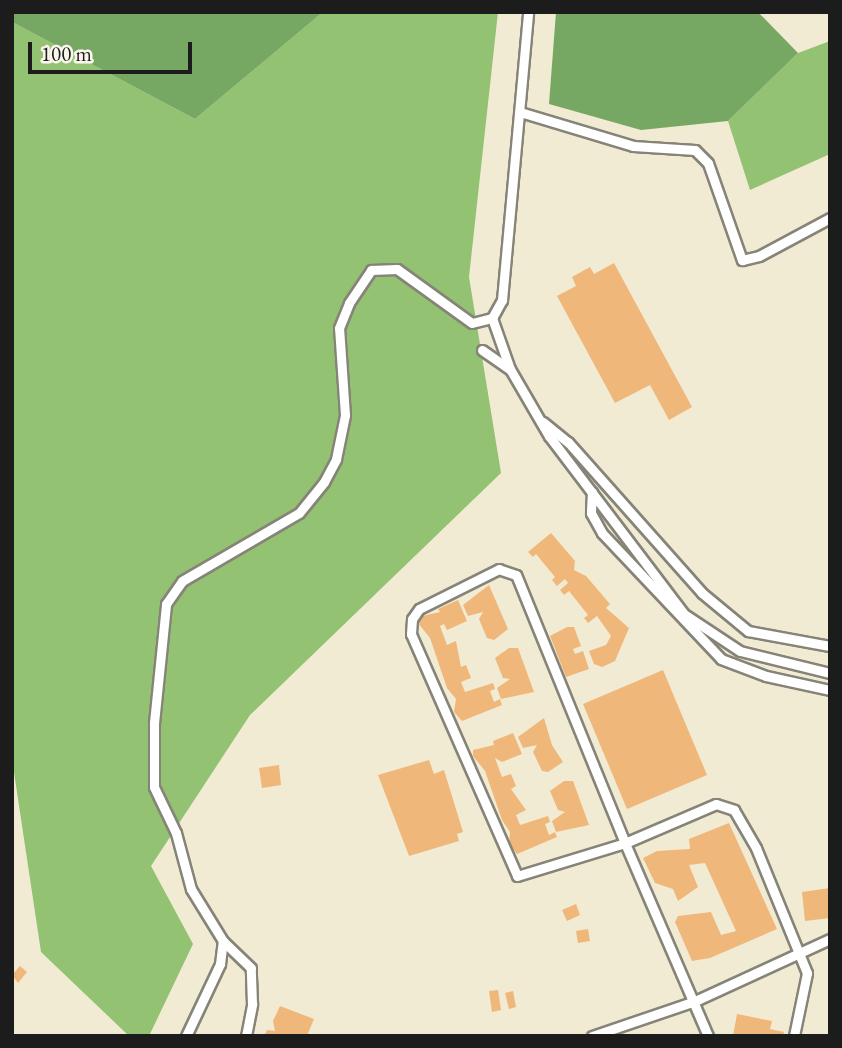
<!DOCTYPE html>
<style>
body{margin:0}
#map{position:relative;width:842px;height:1048px;overflow:hidden;background:#f1ebd3;font-family:"EB Garamond",serif}
div>[style]{position:absolute}
.green>*{inset:0;background:#93c272}
.forest>*{inset:0;background:#76a864}
.building>*{inset:0;background:#f0b77a}
.roads{filter:drop-shadow(2px 0 #868478) drop-shadow(-2px 0 #868478) drop-shadow(0 2px #868478) drop-shadow(0 -2px #868478)}
.minor>*{height:9px;margin:-4.5px;padding:0 4.5px;transform-origin:4.5px;border-radius:4.5px;background:#fff}
span{translate:-50% -50%;white-space:nowrap;text-align:center;line-height:1.15;-webkit-text-stroke:5px #fbf7ec;paint-order:stroke}
.frame{position:absolute;inset:0;border:14px solid #1c1c1c;pointer-events:none}
.scale{position:absolute;left:28px;top:42px;width:164px;height:32px;box-sizing:border-box;border:4px solid #1c1c1c;border-top:0;padding-left:9px;font-size:21px;line-height:24px;white-space:nowrap;color:#1c1c1c;-webkit-text-stroke:5px #fbf7ec;paint-order:stroke}
</style>
<div id="map">
<div class="green">
<i style="clip-path:polygon(323px 12px,498px 12px,469px 277px,501px 473px,250px 715px,151px 866px,193px 944px,149px 1036px,129px 1036px,41px 952px,12px 759px,12px 22px,195px 119px)"></i>
<i style="clip-path:polygon(830px 41px,830px 154px,750px 190px,728px 121px,798px 53px)"></i>
</div>
<div class="forest">
<i style="clip-path:polygon(12px 12px,323px 12px,195px 119px,12px 22px)"></i>
<i style="clip-path:polygon(556px 12px,758px 12px,798px 53px,728px 121px,641px 130px,549px 104px)"></i>
</div>
<div class="building">
<i style="clip-path:polygon(614px 263px,692px 407px,669px 420px,650px 385px,615px 403px,557px 296px,576px 286px,572px 277px,590px 267px,594px 274px)"></i>
<i style="clip-path:polygon(551px 533px,575px 561px,574px 570px,586px 576px,610px 604px,606px 608px,629px 628px,615px 661px,602px 667px,594px 664px,589px 651px,606px 645px,611px 636px,597px 616px,588px 623px,584px 618px,588px 615px,569px 591px,564px 595px,560px 590px,568px 583px,565px 579px,557px 586px,552px 580px,555px 577px,536px 554px,533px 557px,528px 552px)"></i>
<i style="clip-path:polygon(489px 585px,508px 629px,494px 640px,487px 638px,479px 619px,483px 612px,468px 616px,463px 605px)"></i>
<i style="clip-path:polygon(458px 600px,467px 621px,447px 630px,444px 624px,440px 626px,447px 645px,456px 641px,461px 667px,466px 665px,471px 678px,461px 682px,465px 692px,493px 683px,495px 689px,490px 691px,494px 702px,500px 699px,502px 705px,462px 721px,454px 712px,456px 699px,447px 688px,430px 638px,418px 623px,418px 617px,440px 612px,438px 609px)"></i>
<i style="clip-path:polygon(567px 627px,574px 627px,581px 646px,573px 649px,575px 654px,583px 651px,589px 669px,566px 677px,550px 636px)"></i>
<i style="clip-path:polygon(509px 648px,518px 648px,534px 692px,501px 699px,497px 688px,510px 679px,503px 678px,495px 658px)"></i>
<i style="clip-path:polygon(663px 670px,707px 775px,627px 809px,583px 704px)"></i>
<i style="clip-path:polygon(544px 718px,552px 745px,563px 762px,548px 772px,542px 771px,533px 752px,537px 745px,523px 748px,518px 737px)"></i>
<i style="clip-path:polygon(513px 733px,522px 754px,502px 762px,495px 758px,502px 777px,511px 774px,516px 786px,511px 789px,526px 810px,516px 815px,520px 825px,548px 816px,550px 822px,545px 824px,549px 835px,555px 832px,557px 837px,517px 854px,509px 844px,510px 832px,502px 820px,485px 771px,473px 756px,473px 750px,494px 745px,493px 741px)"></i>
<i style="clip-path:polygon(429px 760px,434px 774px,444px 770px,463px 832px,457px 834px,459px 841px,409px 856px,378px 775px)"></i>
<i style="clip-path:polygon(279px 765px,281px 785px,262px 788px,259px 768px)"></i>
<i style="clip-path:polygon(564px 781px,573px 781px,589px 825px,556px 832px,552px 821px,565px 812px,558px 810px,550px 791px)"></i>
<i style="clip-path:polygon(729px 823px,777px 929px,710px 958px,692px 961px,675px 922px,678px 916px,711px 912px,721px 935px,736px 931px,705px 863px,689px 865px,698px 887px,678px 901px,673px 889px,655px 883px,643px 858px,657px 851px,690px 849px,689px 839px)"></i>
<i style="clip-path:polygon(830px 888px,830px 918px,805px 921px,802px 892px)"></i>
<i style="clip-path:polygon(576px 904px,580px 915px,567px 921px,562px 910px)"></i>
<i style="clip-path:polygon(588px 929px,590px 941px,578px 943px,576px 931px)"></i>
<i style="clip-path:polygon(20px 966px,27px 972px,18px 983px,12px 975px)"></i>
<i style="clip-path:polygon(498px 990px,501px 1010px,492px 1012px,489px 991px)"></i>
<i style="clip-path:polygon(513px 991px,516px 1007px,509px 1009px,505px 993px)"></i>
<i style="clip-path:polygon(280px 1006px,314px 1019px,307px 1036px,264px 1036px,267px 1030px,275px 1031px,273px 1021px)"></i>
<i style="clip-path:polygon(737px 1014px,772px 1021px,770px 1029px,784px 1032px,783px 1036px,733px 1036px)"></i>
</div>
<div class="roads">
<div class="minor">
<i style="left:520px;top:112px;width:118px;rotate:16.7deg"></i>
<i style="left:633px;top:146px;width:62px;rotate:3.7deg"></i>
<i style="left:695px;top:150px;width:18px;rotate:45deg"></i>
<i style="left:708px;top:163px;width:103px;rotate:70.7deg"></i>
<i style="left:742px;top:260px;width:17px;rotate:-13deg"></i>
<i style="left:759px;top:256px;width:81px;rotate:-28.2deg"></i>
<i style="left:492px;top:318px;width:54px;rotate:70.6deg"></i>
<i style="left:510px;top:369px;width:78px;rotate:59.8deg"></i>
<i style="left:549px;top:436px;width:223px;rotate:52.8deg"></i>
<i style="left:684px;top:614px;width:67px;rotate:33.5deg"></i>
<i style="left:740px;top:651px;width:93px;rotate:13.7deg"></i>
<i style="left:482px;top:350px;width:33px;rotate:35deg"></i>
<i style="left:543px;top:422px;width:32px;rotate:39deg"></i>
<i style="left:568px;top:442px;width:202px;rotate:48.4deg"></i>
<i style="left:702px;top:593px;width:60px;rotate:39.6deg"></i>
<i style="left:748px;top:631px;width:83px;rotate:10.4deg"></i>
<i style="left:592px;top:492px;width:21px;rotate:93deg"></i>
<i style="left:591px;top:513px;width:23px;rotate:61deg"></i>
<i style="left:602px;top:533px;width:173px;rotate:46.6deg"></i>
<i style="left:721px;top:659px;width:48px;rotate:20.7deg"></i>
<i style="left:766px;top:676px;width:66px;rotate:12.3deg"></i>
<i style="left:186px;top:1036px;width:80px;rotate:-64.7deg"></i>
<i style="left:220px;top:964px;width:23px;rotate:-83deg"></i>
<i style="left:246px;top:1036px;width:33px;rotate:-79deg"></i>
<i style="left:252px;top:1004px;width:36px;rotate:-92deg"></i>
<i style="left:251px;top:968px;width:39px;rotate:-136deg"></i>
<i style="left:223px;top:941px;width:61px;rotate:-121.6deg"></i>
<i style="left:191px;top:889px;width:58px;rotate:-105deg"></i>
<i style="left:176px;top:833px;width:51px;rotate:-115.6deg"></i>
<i style="left:154px;top:787px;width:64px;rotate:-90deg"></i>
<i style="left:154px;top:723px;width:120px;rotate:-84.2deg"></i>
<i style="left:166px;top:604px;width:28px;rotate:-55deg"></i>
<i style="left:182px;top:581px;width:135px;rotate:-30.2deg"></i>
<i style="left:299px;top:513px;width:40px;rotate:-51deg"></i>
<i style="left:324px;top:482px;width:26px;rotate:-62deg"></i>
<i style="left:336px;top:459px;width:45px;rotate:-78.4deg"></i>
<i style="left:345px;top:415px;width:87px;rotate:-93.9deg"></i>
<i style="left:339px;top:328px;width:27px;rotate:-68deg"></i>
<i style="left:349px;top:303px;width:40px;rotate:-56deg"></i>
<i style="left:371px;top:270px;width:26px;rotate:-2deg"></i>
<i style="left:397px;top:269px;width:92px;rotate:35.8deg"></i>
<i style="left:472px;top:323px;width:21px;rotate:-14deg"></i>
<i style="left:492px;top:318px;width:21px;rotate:-61deg"></i>
<i style="left:502px;top:300px;width:289px;rotate:-84.8deg"></i>
<i style="left:592px;top:1036px;width:109px;rotate:-18.8deg"></i>
<i style="left:695px;top:1001px;width:149px;rotate:-24.7deg"></i>
<i style="left:708px;top:1036px;width:210px;rotate:-113.3deg"></i>
<i style="left:625px;top:843px;width:289px;rotate:-112.1deg"></i>
<i style="left:516px;top:575px;width:18px;rotate:-161deg"></i>
<i style="left:499px;top:569px;width:89px;rotate:153.4deg"></i>
<i style="left:419px;top:609px;width:12px;rotate:125deg"></i>
<i style="left:412px;top:619px;width:15px;rotate:94deg"></i>
<i style="left:411px;top:634px;width:264px;rotate:66.3deg"></i>
<i style="left:517px;top:876px;width:113px;rotate:-17deg"></i>
<i style="left:625px;top:843px;width:99px;rotate:-23.2deg"></i>
<i style="left:716px;top:804px;width:19px;rotate:18deg"></i>
<i style="left:734px;top:810px;width:44px;rotate:59.9deg"></i>
<i style="left:756px;top:848px;width:135px;rotate:67.8deg"></i>
<i style="left:807px;top:973px;width:64px;rotate:101.7deg"></i>
</div>
</div>
<div class="frame"></div>
<div class="scale">100 m</div>
</div>
